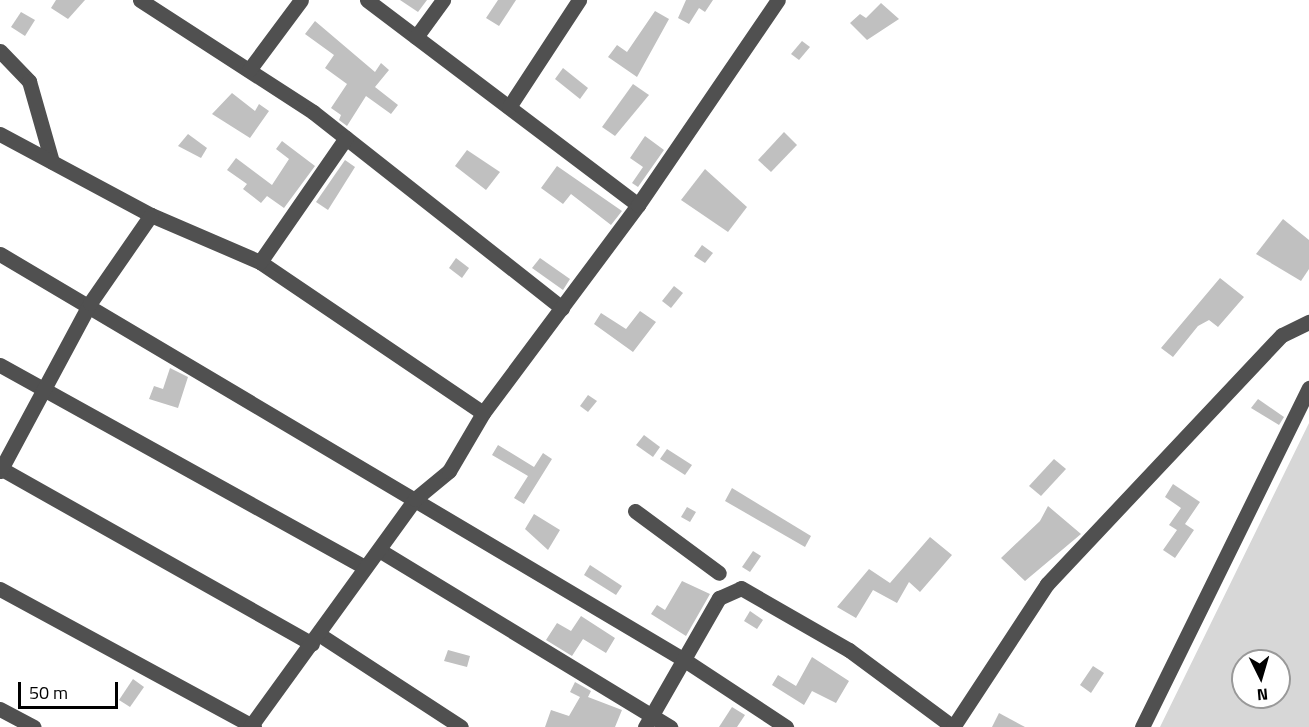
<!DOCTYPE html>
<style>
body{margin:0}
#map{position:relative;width:1309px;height:727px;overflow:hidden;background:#fff;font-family:"Titillium Web",sans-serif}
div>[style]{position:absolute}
.green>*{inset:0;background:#d7d7d7}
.building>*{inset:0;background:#c0c0c0}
.minor>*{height:15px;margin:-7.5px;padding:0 7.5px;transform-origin:7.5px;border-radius:7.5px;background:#505050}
span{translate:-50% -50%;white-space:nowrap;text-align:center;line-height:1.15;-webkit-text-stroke:6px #fff;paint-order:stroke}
.north{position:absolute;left:1231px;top:649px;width:60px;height:60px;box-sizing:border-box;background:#fff;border:2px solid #999;border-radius:50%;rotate:175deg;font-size:16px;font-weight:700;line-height:24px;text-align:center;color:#000}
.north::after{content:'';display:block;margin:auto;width:21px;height:27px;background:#000;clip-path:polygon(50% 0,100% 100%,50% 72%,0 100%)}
.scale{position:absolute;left:18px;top:682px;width:100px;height:27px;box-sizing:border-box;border:3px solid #000;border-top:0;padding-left:8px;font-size:18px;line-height:21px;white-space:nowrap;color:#000;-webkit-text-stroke:4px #fff;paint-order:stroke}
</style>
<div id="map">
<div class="green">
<i style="clip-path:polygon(evenodd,1309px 423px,1309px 727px,1160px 727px,1309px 423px,1243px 661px,1279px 661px,1279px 697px,1243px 697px,1243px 661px)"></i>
</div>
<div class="building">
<i style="clip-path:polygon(56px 0,85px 0,68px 19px,51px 8px)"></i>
<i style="clip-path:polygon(400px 0,427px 0,418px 12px)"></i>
<i style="clip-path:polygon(498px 0,516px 0,499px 26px,486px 18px)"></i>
<i style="clip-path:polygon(686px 0,713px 0,705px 12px,699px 8px,689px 24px,678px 18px)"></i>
<i style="clip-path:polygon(881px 3px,899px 19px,867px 40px,850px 23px,860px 14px,866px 18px)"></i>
<i style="clip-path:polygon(655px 11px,669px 19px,637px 77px,608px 57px,617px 45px,627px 52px)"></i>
<i style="clip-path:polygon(21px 12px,35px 20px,25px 36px,11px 27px)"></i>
<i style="clip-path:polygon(315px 21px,375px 72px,381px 63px,389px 70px,375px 87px,398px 105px,391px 114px,366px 96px,347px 126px,339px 120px,341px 115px,331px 108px,347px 84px,325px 68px,334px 55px,305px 34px)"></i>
<i style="clip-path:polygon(802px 41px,810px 47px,799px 60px,791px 54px)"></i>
<i style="clip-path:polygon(563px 68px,588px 88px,580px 99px,555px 79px)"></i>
<i style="clip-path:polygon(633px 84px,649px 95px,615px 136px,602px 127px)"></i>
<i style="clip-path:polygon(232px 93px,255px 111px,259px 104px,269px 111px,250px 138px,212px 114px)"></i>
<i style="clip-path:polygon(784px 132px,797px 145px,771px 172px,758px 160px)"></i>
<i style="clip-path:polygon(188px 134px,207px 148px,201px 158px,178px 146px)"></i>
<i style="clip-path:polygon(645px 136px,664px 150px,638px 187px,632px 183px,643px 167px,630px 158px)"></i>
<i style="clip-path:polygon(282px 141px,315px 166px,284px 208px,267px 196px,261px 203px,243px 189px,247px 184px,227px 170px,236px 158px,272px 185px,289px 159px,276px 149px)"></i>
<i style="clip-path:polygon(467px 150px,500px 172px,486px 190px,455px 166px)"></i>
<i style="clip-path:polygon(345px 160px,355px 167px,328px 210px,316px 202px)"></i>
<i style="clip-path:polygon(557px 166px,622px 211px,611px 225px,571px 194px,563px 204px,541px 188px)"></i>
<i style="clip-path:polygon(705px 169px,747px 207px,728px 232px,681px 200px)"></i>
<i style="clip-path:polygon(1283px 219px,1309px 240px,1309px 269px,1301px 281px,1256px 254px)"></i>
<i style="clip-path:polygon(702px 245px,713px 253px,705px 263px,694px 256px)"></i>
<i style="clip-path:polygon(456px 258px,469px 268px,462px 278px,449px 268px)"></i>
<i style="clip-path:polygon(540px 258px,570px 279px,563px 290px,532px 268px)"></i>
<i style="clip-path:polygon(1220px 278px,1244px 297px,1218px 327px,1209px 320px,1198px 326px,1173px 357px,1161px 348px)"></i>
<i style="clip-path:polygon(674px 286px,683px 293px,671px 308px,662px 301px)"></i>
<i style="clip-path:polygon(640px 311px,656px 322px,633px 352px,594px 324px,601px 313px,626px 329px)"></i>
<i style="clip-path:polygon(170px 368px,188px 377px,178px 408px,149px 399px,154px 386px,163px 389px)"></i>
<i style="clip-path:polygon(588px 395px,597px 401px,588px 412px,580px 406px)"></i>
<i style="clip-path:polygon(1258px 399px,1284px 417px,1279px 425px,1251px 408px)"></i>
<i style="clip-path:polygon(644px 435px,660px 447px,653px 457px,636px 445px)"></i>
<i style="clip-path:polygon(498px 445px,534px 467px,543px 453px,552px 459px,524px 504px,514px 498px,528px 476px,492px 455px)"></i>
<i style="clip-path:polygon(667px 449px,692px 465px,685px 475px,660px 459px)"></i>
<i style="clip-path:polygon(1054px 459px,1066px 469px,1041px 496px,1029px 486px)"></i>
<i style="clip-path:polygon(1173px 484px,1200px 502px,1185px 524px,1194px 530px,1175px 558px,1163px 550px,1177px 530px,1169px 525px,1181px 508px,1165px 497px)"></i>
<i style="clip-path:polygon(732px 488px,811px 536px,805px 547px,725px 501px)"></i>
<i style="clip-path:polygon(1048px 506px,1081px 534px,1025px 581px,1001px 558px,1040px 521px)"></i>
<i style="clip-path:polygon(687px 507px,696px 512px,690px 522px,681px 517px)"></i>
<i style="clip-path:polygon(534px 514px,560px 530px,548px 550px,525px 529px)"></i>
<i style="clip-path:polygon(930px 537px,952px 555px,920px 592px,909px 582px,897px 603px,873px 590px,856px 618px,837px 607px,869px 569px,890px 583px)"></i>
<i style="clip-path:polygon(753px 551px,761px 556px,750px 572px,742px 567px)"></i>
<i style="clip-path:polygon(590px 565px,622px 586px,616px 595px,584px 575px)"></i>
<i style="clip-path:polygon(682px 581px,710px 594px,686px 636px,651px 614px,657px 605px,665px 610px)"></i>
<i style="clip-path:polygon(750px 611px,763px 620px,757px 629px,744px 621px)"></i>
<i style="clip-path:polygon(581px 616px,615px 638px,606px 653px,583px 639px,572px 656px,546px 640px,557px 623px,571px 631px)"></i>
<i style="clip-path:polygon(448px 650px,470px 656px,467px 667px,444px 661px)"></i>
<i style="clip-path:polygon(812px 657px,849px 681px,836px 703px,812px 691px,804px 705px,772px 685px,778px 675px,796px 686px)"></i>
<i style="clip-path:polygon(1093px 666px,1104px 673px,1091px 693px,1080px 685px)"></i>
<i style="clip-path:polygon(133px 679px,144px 687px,130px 707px,119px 700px)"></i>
<i style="clip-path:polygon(575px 682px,591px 691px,588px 697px,622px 710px,615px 727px,545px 727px,551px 710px,569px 716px,580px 697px,570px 692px)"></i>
<i style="clip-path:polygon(732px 707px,745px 715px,737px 727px,719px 727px)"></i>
<i style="clip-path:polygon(999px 713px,1025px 727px,992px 727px)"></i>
</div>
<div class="minor">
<i style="left:140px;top:0;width:206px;rotate:32.9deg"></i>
<i style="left:313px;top:112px;width:317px;rotate:38.2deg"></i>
<i style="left:367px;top:0;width:340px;rotate:37.1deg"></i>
<i style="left:416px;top:37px;width:46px;rotate:-53.9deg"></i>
<i style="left:0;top:51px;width:42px;rotate:46deg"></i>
<i style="left:29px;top:81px;width:84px;rotate:74.1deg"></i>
<i style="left:249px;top:70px;width:87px;rotate:-53.4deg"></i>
<i style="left:509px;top:107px;width:128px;rotate:-56.8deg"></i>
<i style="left:0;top:134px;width:171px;rotate:28.2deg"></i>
<i style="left:151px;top:215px;width:119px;rotate:23.3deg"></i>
<i style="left:260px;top:262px;width:269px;rotate:34.1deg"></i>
<i style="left:0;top:254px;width:798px;rotate:30.68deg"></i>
<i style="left:686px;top:661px;width:120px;rotate:33.4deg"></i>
<i style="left:260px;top:262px;width:151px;rotate:-55.3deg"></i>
<i style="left:0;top:365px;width:417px;rotate:29deg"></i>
<i style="left:0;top:468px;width:358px;rotate:29.4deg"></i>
<i style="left:0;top:471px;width:191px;rotate:-61.8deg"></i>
<i style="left:90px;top:303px;width:107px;rotate:-55.3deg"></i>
<i style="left:635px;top:511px;width:104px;rotate:36.4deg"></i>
<i style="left:379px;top:550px;width:341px;rotate:31.3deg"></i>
<i style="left:0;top:589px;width:289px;rotate:28.5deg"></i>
<i style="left:320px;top:635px;width:168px;rotate:33.1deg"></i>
<i style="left:0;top:709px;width:38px;rotate:28deg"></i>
<i style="left:250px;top:727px;width:281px;rotate:-54.1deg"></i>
<i style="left:415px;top:499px;width:44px;rotate:-39.5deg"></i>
<i style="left:449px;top:471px;width:67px;rotate:-59.6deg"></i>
<i style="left:483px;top:413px;width:259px;rotate:-53.3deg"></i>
<i style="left:638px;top:205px;width:248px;rotate:-55.7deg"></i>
<i style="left:645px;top:727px;width:149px;rotate:-60.2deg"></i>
<i style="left:719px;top:598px;width:24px;rotate:-24deg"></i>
<i style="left:741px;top:588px;width:125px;rotate:29.9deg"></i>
<i style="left:849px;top:650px;width:129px;rotate:36.5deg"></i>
<i style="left:953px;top:727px;width:171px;rotate:-56.7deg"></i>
<i style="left:1047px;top:584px;width:342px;rotate:-46.7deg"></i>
<i style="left:1282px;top:335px;width:30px;rotate:-26deg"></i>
<i style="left:1142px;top:727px;width:378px;rotate:-63.8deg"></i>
</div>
<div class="north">N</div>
<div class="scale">50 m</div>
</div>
